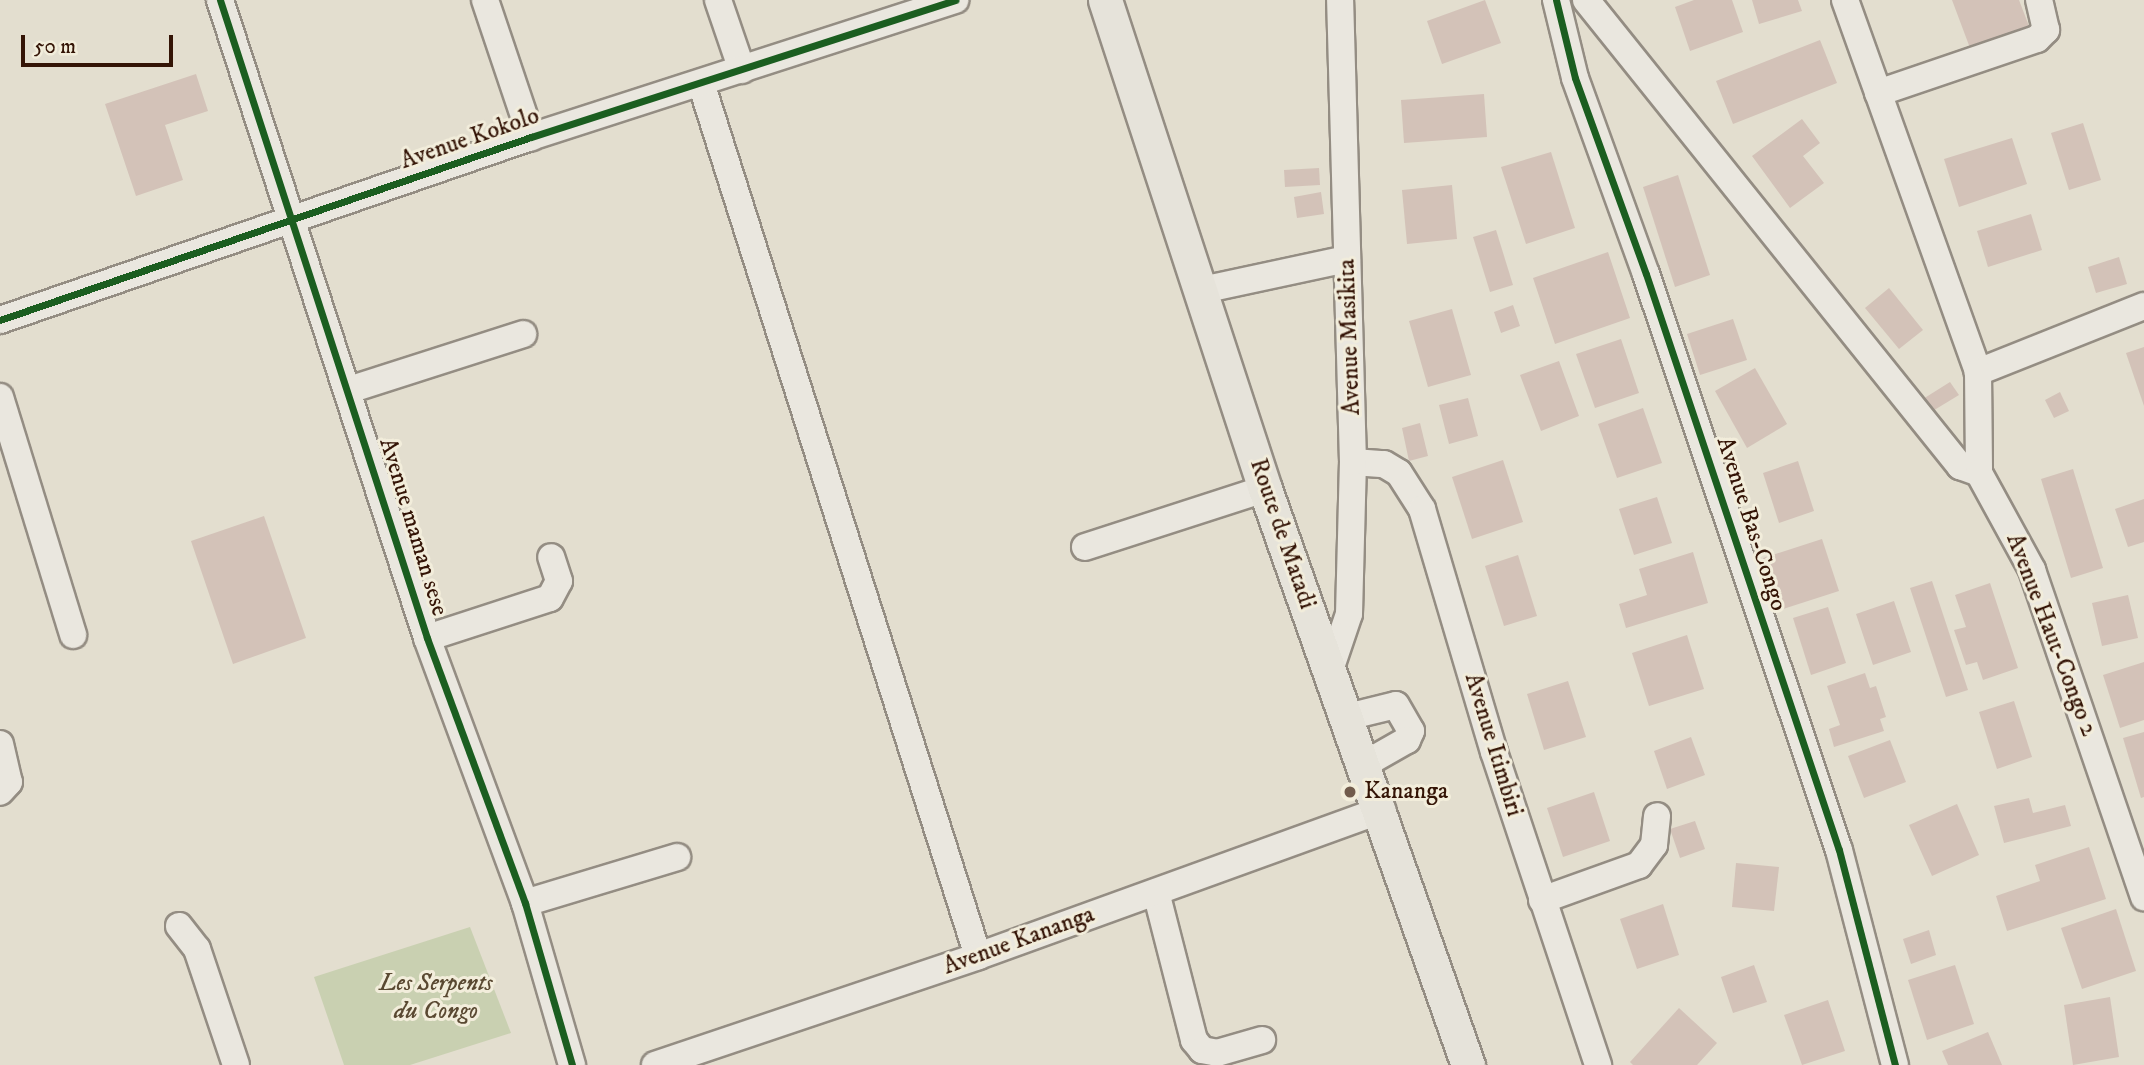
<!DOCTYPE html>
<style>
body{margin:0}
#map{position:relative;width:2144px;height:1065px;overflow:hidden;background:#e3decf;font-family:"IM FELL DW Pica",serif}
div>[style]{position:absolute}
.green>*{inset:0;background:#c9d0b1}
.building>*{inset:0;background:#d3c2b8}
.roads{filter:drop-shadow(2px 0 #948d83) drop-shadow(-2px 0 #948d83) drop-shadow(0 2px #948d83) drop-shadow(0 -2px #948d83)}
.minor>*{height:26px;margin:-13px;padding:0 13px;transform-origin:13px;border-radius:13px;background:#eae7df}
.major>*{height:33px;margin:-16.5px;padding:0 16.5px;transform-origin:16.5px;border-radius:16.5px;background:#e6e3da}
.cycleway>*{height:7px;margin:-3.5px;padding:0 3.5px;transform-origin:3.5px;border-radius:3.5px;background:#1b5e20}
.dots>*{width:19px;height:19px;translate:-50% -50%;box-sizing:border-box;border:4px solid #f2eddb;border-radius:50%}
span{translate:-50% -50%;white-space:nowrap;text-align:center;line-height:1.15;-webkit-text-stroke:6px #f2eddb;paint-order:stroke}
.street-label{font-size:24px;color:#341406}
.poi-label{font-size:24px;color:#341406}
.left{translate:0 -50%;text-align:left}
.park-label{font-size:24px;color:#5a4932;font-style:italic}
.scale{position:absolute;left:21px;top:35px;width:152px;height:32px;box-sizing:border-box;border:4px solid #341406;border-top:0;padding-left:9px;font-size:21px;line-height:24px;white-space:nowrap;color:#341406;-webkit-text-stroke:5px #f2eddb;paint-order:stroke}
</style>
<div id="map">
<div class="green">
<i style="clip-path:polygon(470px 927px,511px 1033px,410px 1065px,344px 1065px,314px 977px)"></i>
</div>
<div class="building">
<i style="clip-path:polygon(1485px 0,1501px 43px,1442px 64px,1427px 21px)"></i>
<i style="clip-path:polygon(1694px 0,1732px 0,1743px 32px,1690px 51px,1675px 7px)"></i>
<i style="clip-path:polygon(1752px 0,1798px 0,1802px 11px,1759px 24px)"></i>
<i style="clip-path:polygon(1952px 0,2019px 0,2032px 34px,1973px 56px)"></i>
<i style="clip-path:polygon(1820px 40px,1837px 83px,1733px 124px,1716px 81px)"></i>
<i style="clip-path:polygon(196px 74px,208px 111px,165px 125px,183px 180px,136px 196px,105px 104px)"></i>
<i style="clip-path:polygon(1484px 94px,1487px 137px,1404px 143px,1401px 100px)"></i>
<i style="clip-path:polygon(1802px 119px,1820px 143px,1803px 156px,1824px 183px,1790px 208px,1752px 156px)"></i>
<i style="clip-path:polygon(2083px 123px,2101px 180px,2069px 190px,2051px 133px)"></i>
<i style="clip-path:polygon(2012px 138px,2027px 184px,1959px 207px,1944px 159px)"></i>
<i style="clip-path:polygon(1551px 152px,1575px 228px,1526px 244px,1501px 167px)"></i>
<i style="clip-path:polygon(1319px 168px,1320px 185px,1285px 187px,1284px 170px)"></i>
<i style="clip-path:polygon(1678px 175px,1710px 275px,1675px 287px,1643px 187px)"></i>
<i style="clip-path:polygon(1452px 185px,1457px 239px,1407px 244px,1402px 190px)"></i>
<i style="clip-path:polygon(1321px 192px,1324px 214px,1297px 218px,1294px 197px)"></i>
<i style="clip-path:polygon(2031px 214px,2042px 250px,1988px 267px,1977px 231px)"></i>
<i style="clip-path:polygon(1496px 230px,1513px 285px,1490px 292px,1473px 237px)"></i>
<i style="clip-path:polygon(1608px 252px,1630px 318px,1555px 344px,1533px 278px)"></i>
<i style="clip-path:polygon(2119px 257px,2127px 284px,2096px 293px,2088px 267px)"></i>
<i style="clip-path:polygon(1889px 288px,1923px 330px,1899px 349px,1865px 308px)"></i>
<i style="clip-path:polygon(1513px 305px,1520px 326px,1501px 333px,1494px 312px)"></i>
<i style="clip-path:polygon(1452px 309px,1471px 375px,1428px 387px,1409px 321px)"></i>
<i style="clip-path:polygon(1733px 319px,1747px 360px,1700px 375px,1687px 334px)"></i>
<i style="clip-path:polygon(1621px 339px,1639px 393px,1595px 408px,1576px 354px)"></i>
<i style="clip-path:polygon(2144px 347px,2144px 406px,2126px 353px)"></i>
<i style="clip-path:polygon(1559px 361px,1579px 416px,1541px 431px,1520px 375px)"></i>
<i style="clip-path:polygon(1755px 368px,1787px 424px,1747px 448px,1715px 391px)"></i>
<i style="clip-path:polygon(1950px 382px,1959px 395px,1931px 412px,1923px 399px)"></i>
<i style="clip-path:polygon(2060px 392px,2069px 411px,2054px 418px,2045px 400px)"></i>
<i style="clip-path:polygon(1468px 398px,1478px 436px,1449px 444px,1439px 405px)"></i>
<i style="clip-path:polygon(1643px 408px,1662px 463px,1617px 478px,1598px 424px)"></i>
<i style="clip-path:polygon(1420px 423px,1428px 456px,1409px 461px,1402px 428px)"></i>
<i style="clip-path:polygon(1503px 460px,1523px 522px,1472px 539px,1452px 477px)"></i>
<i style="clip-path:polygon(1798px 461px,1814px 511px,1779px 523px,1763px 473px)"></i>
<i style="clip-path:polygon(2073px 469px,2103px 568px,2071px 578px,2041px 479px)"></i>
<i style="clip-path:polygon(1657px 497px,1672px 543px,1634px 555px,1619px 509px)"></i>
<i style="clip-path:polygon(2144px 499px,2144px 542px,2128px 547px,2115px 509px)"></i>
<i style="clip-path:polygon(264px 516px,306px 638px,233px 664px,191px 541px)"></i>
<i style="clip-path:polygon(1822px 539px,1839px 591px,1780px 610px,1763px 558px)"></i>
<i style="clip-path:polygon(1693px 552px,1708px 603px,1626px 628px,1619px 604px,1647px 595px,1639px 569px)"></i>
<i style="clip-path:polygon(1518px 555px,1537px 616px,1504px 626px,1485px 566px)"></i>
<i style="clip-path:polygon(1932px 581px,1968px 690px,1946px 697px,1910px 588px)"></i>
<i style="clip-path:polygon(1990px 583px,2018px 668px,1983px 680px,1977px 662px,1966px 665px,1954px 630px,1966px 627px,1955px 595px)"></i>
<i style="clip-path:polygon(2128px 595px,2138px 638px,2102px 646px,2092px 603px)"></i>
<i style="clip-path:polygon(1894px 601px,1911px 652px,1873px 665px,1856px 614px)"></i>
<i style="clip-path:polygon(1828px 607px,1846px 663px,1811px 675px,1793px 618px)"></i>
<i style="clip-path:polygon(1687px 635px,1704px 689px,1649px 706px,1632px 653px)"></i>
<i style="clip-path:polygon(2144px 662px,2144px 720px,2120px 728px,2103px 675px)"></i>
<i style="clip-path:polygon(1865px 673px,1870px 688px,1876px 686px,1886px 717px,1880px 719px,1884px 731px,1834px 747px,1829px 729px,1840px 725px,1827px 686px)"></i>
<i style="clip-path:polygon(1568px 681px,1586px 737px,1544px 750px,1527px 694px)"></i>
<i style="clip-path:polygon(2014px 701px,2032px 757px,1997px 769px,1979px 712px)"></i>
<i style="clip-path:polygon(2144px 732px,2144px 797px,2141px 798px,2123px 738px)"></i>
<i style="clip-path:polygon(1691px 737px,1705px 775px,1667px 789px,1654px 751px)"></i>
<i style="clip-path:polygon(1890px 740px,1906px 782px,1864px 798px,1848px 756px)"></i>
<i style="clip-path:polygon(1594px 792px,1610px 841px,1563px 857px,1547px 808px)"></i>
<i style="clip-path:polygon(2029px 798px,2033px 813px,2065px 805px,2071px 826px,2004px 843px,1994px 806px)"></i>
<i style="clip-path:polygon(1957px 804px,1979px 855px,1932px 876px,1909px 825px)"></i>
<i style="clip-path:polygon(1695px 821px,1705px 849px,1680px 858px,1670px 829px)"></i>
<i style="clip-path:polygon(2089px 847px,2106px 899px,2007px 931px,1996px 896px,2040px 881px,2035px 865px)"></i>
<i style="clip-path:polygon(1736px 863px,1779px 867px,1774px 911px,1732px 907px)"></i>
<i style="clip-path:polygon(1663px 904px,1679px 955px,1637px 969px,1620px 919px)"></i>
<i style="clip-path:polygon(2116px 909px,2136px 971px,2082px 989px,2061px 928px)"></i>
<i style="clip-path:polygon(1929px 930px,1936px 955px,1911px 964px,1903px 939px)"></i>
<i style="clip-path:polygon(1754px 965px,1767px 1002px,1733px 1013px,1721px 977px)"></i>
<i style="clip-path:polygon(1955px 965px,1974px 1024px,1927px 1040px,1908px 980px)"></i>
<i style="clip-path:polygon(2110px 997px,2119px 1057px,2073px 1065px,2064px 1005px)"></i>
<i style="clip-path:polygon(1828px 1000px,1845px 1051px,1802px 1065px,1784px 1015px)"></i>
<i style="clip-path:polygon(1679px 1008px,1717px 1043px,1697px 1065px,1633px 1065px,1630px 1062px)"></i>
<i style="clip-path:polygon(1988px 1032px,2002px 1065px,1948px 1065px,1942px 1051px)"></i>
</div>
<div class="roads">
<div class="minor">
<i style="left:220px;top:0;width:671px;rotate:72.02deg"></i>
<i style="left:427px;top:638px;width:283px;rotate:69.7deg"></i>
<i style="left:525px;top:903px;width:169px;rotate:73.8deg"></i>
<i style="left:485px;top:0;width:145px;rotate:71.4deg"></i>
<i style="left:718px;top:0;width:74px;rotate:71.1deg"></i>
<i style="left:1556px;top:0;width:80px;rotate:76.3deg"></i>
<i style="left:1575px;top:78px;width:208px;rotate:70.1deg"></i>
<i style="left:1646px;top:274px;width:607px;rotate:71.48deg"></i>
<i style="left:1839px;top:850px;width:222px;rotate:75.4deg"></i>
<i style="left:1586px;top:0;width:598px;rotate:51.25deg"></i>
<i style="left:1960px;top:466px;width:20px;rotate:20deg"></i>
<i style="left:1845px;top:0;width:395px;rotate:70.3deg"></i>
<i style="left:701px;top:83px;width:916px;rotate:72.4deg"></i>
<i style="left:1878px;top:93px;width:168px;rotate:-18.8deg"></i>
<i style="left:2037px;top:39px;width:13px;rotate:-45deg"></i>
<i style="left:2046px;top:30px;width:31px;rotate:-103deg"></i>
<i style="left:1202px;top:290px;width:148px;rotate:-12.1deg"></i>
<i style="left:2144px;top:306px;width:179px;rotate:158.3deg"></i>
<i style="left:1978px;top:372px;width:101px;rotate:89.4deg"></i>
<i style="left:1979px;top:473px;width:111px;rotate:61.3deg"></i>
<i style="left:2032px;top:570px;width:346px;rotate:71.1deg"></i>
<i style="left:0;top:320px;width:562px;rotate:-19.02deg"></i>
<i style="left:531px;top:137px;width:446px;rotate:-17.9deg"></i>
<i style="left:349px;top:390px;width:183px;rotate:-17.8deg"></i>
<i style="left:0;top:397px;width:249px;rotate:72.9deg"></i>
<i style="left:1353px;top:462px;width:31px;rotate:4deg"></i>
<i style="left:1384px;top:464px;width:17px;rotate:31deg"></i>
<i style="left:1399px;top:473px;width:43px;rotate:57.4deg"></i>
<i style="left:1422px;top:509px;width:253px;rotate:73.5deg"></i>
<i style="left:1494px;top:752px;width:330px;rotate:71.6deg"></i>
<i style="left:1085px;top:547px;width:189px;rotate:-17.9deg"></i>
<i style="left:427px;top:638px;width:129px;rotate:-18deg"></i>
<i style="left:550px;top:598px;width:19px;rotate:-62deg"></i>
<i style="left:559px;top:581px;width:25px;rotate:-108deg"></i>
<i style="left:1330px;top:670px;width:59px;rotate:-71.3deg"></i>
<i style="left:1349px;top:614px;width:152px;rotate:-88.5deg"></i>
<i style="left:1353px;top:462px;width:462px;rotate:-91.6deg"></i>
<i style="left:1347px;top:717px;width:50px;rotate:-13.8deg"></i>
<i style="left:1396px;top:705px;width:30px;rotate:60deg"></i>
<i style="left:1411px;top:731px;width:10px;rotate:114deg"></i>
<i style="left:1407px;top:740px;width:48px;rotate:150.3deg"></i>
<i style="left:0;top:744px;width:39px;rotate:77deg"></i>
<i style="left:9px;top:782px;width:13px;rotate:132deg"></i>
<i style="left:1156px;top:892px;width:153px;rotate:75.6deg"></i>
<i style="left:1194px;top:1040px;width:13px;rotate:51deg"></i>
<i style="left:1202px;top:1050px;width:15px;rotate:11deg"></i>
<i style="left:1217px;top:1053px;width:47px;rotate:-16.1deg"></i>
<i style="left:1542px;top:900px;width:103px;rotate:-19.8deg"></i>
<i style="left:1639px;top:865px;width:25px;rotate:-53deg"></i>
<i style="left:1654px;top:845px;width:29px;rotate:-84deg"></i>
<i style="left:525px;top:903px;width:159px;rotate:-16.8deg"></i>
<i style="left:179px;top:926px;width:29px;rotate:52deg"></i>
<i style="left:197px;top:949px;width:122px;rotate:71.4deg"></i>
<i style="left:655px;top:1065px;width:341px;rotate:-18.6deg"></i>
<i style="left:978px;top:956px;width:430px;rotate:-19.9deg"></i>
</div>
<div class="major">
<i style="left:1105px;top:0;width:515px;rotate:71.88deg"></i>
<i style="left:1265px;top:489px;width:611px;rotate:70.59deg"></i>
</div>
</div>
<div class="cycleway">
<i style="left:220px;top:0;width:671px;rotate:72.02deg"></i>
<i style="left:427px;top:638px;width:283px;rotate:69.7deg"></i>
<i style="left:525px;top:903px;width:169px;rotate:73.8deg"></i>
<i style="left:1556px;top:0;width:80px;rotate:76.3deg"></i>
<i style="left:1575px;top:78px;width:208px;rotate:70.1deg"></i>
<i style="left:1646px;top:274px;width:607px;rotate:71.48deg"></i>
<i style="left:1839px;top:850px;width:222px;rotate:75.4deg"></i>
<i style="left:0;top:320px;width:562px;rotate:-19.02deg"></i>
<i style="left:531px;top:137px;width:446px;rotate:-17.9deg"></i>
</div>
<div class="dots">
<i style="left:1350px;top:792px;background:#715b4c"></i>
</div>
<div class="street-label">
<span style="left:470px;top:139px;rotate:-19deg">Avenue Kokolo</span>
<span style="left:1350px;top:337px;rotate:-92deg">Avenue Masikita</span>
<span style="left:1751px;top:524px;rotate:72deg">Avenue Bas-Congo</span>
<span style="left:413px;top:527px;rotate:73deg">Avenue maman sese</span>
<span style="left:1282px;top:534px;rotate:71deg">Route de Matadi</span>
<span style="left:2051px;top:635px;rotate:69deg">Avenue Haut-Congo 2</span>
<span style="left:1493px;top:745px;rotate:73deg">Avenue Itimbiri</span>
<span style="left:1019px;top:941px;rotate:-20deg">Avenue Kananga</span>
</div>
<div class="poi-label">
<span class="left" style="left:1364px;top:792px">Kananga</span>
</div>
<div class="park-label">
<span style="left:436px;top:998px">Les Serpents<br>du Congo</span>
</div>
<div class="scale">50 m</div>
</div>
